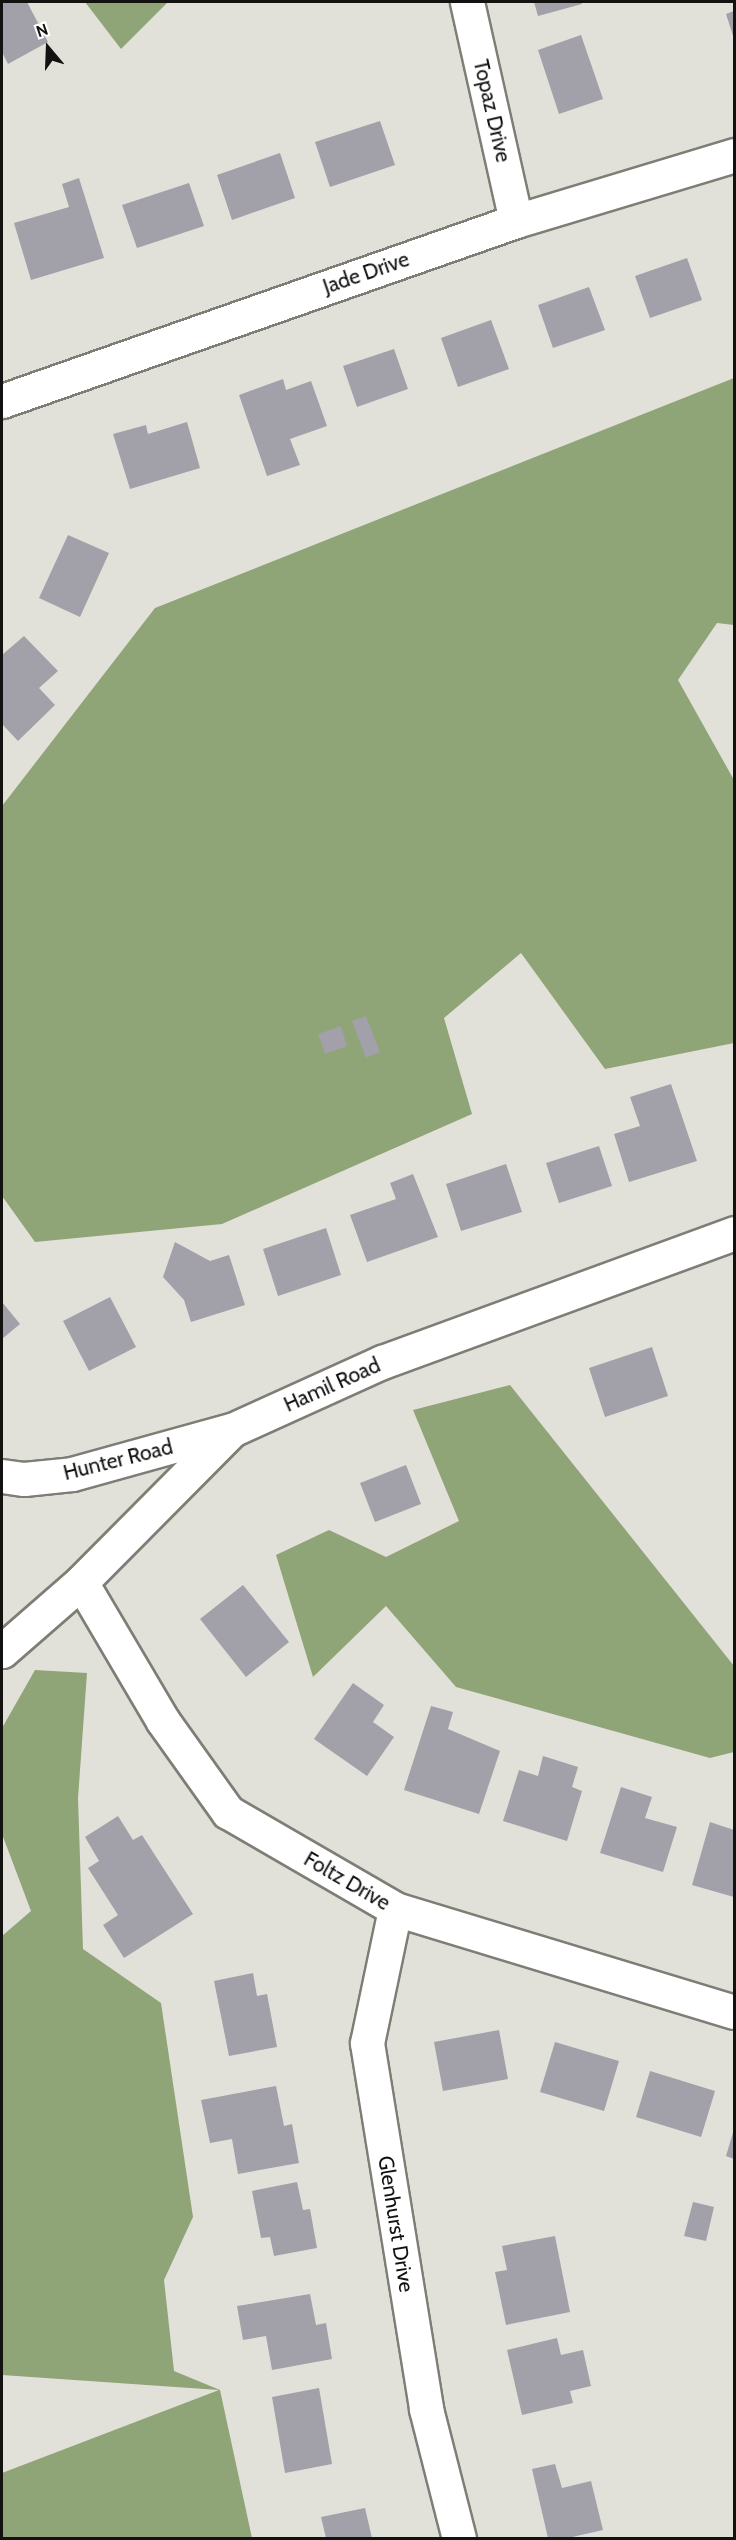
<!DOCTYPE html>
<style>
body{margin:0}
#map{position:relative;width:736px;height:2540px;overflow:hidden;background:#e2e1d9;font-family:Cabin,sans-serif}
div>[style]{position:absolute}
.forest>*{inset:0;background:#8fa477}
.building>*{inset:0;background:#a2a0a8}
.roads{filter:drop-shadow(2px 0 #7e7d76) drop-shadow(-2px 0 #7e7d76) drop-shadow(0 2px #7e7d76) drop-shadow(0 -2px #7e7d76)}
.minor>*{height:33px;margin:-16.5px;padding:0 16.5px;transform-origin:16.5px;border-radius:16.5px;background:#fff}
.tertiary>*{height:33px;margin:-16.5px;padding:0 16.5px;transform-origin:16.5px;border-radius:16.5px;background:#fff}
span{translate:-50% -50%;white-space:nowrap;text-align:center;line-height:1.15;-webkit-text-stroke:5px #fff;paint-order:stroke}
.street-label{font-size:21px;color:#131210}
.frame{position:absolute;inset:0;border:3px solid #131210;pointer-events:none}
.north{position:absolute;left:18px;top:18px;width:60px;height:60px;-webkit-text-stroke:4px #fff;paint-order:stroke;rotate:341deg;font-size:16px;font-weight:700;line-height:24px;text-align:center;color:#131210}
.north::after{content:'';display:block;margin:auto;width:21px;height:27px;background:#131210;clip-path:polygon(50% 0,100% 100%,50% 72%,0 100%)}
</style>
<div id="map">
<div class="forest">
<i style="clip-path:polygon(85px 2px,168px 2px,121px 49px)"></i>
<i style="clip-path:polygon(734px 378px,734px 625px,717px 623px,678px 680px,734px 780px,734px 1043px,605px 1069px,521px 953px,444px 1018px,472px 1114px,222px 1224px,35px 1242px,2px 1196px,2px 806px,155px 608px)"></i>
<i style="clip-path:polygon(510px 1385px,734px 1666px,734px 1752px,710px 1758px,456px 1687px,386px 1606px,313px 1677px,276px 1555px,329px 1530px,386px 1557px,459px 1521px,413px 1410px)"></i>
<i style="clip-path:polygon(35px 1670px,87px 1673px,78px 1798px,83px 1949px,161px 2003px,193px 2217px,164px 2280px,174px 2371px,220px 2390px,252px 2538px,2px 2538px,2px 2473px,219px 2390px,2px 2375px,2px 1936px,31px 1911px,2px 1834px,2px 1728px)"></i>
</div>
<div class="building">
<i style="clip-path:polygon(2px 2px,27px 2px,48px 42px,8px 64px,2px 52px)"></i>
<i style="clip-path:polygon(534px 2px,581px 2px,582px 4px,538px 16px)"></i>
<i style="clip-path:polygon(734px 11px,734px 39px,726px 14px)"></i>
<i style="clip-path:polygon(581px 35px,603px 99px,559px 114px,538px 50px)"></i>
<i style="clip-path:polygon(380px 121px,395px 165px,330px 187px,315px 142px)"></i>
<i style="clip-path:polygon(280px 153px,295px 198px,232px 220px,217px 175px)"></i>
<i style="clip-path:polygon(79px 178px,104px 258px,31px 280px,14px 223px,69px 207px,62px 184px)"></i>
<i style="clip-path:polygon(189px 183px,204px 226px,137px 248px,122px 205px)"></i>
<i style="clip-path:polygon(687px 258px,702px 300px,650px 318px,635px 276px)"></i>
<i style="clip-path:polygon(589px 287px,605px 330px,553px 348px,538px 305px)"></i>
<i style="clip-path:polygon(491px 320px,509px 369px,458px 387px,441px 338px)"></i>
<i style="clip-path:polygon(394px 349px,408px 389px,357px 407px,343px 366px)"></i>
<i style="clip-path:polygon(283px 379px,286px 390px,311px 381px,327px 426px,290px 439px,300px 465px,267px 476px,239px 395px)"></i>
<i style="clip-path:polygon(187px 422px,200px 468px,130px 489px,113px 434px,146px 425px,148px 434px)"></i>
<i style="clip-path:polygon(68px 535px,109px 553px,80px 617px,39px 598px)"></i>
<i style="clip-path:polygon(24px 636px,58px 671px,39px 688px,55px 705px,18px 741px,2px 724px,2px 655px)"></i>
<i style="clip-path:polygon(366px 1016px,380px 1052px,366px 1058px,352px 1021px)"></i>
<i style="clip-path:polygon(341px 1026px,347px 1046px,325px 1054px,318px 1034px)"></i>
<i style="clip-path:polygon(671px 1084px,697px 1161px,629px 1182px,614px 1134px,640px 1126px,630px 1097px)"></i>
<i style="clip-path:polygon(599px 1146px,612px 1186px,559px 1203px,546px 1163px)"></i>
<i style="clip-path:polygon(506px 1164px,522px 1212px,461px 1231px,446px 1184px)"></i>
<i style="clip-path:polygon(413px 1174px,438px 1237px,367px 1262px,350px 1215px,396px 1199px,390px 1183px)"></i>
<i style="clip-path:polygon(326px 1228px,341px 1275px,278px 1296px,263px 1249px)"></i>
<i style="clip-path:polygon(175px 1242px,210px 1261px,229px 1255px,245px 1305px,191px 1322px,184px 1300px,163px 1277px)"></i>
<i style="clip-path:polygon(110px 1297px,136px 1347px,89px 1371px,63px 1321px)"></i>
<i style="clip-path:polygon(2px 1302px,20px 1324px,2px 1339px)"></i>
<i style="clip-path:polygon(652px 1347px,668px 1396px,605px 1417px,589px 1368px)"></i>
<i style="clip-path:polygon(406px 1465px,421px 1504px,375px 1522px,360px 1483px)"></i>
<i style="clip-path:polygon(243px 1585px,289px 1642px,246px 1677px,200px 1619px)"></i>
<i style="clip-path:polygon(353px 1683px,384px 1705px,373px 1722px,394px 1737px,367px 1776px,314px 1739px)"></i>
<i style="clip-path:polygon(431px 1706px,453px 1712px,448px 1729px,500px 1751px,479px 1814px,404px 1790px)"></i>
<i style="clip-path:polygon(543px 1756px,578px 1767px,572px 1787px,582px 1791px,567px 1841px,503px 1821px,519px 1770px,538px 1776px)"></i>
<i style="clip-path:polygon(621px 1787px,652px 1797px,645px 1818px,677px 1827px,663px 1872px,600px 1853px)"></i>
<i style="clip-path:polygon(118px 1816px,133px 1840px,142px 1835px,193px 1914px,124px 1958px,103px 1925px,118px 1915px,88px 1868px,99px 1861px,85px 1837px)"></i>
<i style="clip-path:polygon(710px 1822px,734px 1830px,734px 1897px,692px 1885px)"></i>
<i style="clip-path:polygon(253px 1973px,257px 1996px,267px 1994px,277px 2047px,229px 2056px,214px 1981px)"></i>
<i style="clip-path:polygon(499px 2030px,508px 2079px,443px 2091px,434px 2042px)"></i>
<i style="clip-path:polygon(555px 2042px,619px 2061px,604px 2111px,540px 2092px)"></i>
<i style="clip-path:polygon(650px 2071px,715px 2091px,701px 2137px,636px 2117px)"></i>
<i style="clip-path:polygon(276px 2086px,284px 2126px,292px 2124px,299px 2163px,238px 2174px,232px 2139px,210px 2143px,201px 2100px)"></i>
<i style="clip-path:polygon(734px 2129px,734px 2159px,726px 2156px)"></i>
<i style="clip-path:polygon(297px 2182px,303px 2210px,310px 2209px,317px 2248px,274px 2256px,270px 2237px,261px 2238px,252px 2191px)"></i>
<i style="clip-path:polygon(693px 2202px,714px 2207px,706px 2241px,684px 2236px)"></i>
<i style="clip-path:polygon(555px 2236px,570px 2312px,506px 2325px,495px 2272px,507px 2270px,502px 2246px)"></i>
<i style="clip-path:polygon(310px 2294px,316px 2325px,326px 2323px,332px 2359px,272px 2370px,266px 2336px,243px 2340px,237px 2306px)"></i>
<i style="clip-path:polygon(557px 2338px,561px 2355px,583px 2350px,591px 2386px,570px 2391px,573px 2403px,522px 2415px,507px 2350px)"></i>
<i style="clip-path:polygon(319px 2388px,332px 2464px,285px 2473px,272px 2397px)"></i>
<i style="clip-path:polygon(555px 2464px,562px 2488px,591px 2481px,603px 2530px,568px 2538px,548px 2538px,532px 2469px)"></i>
<i style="clip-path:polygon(365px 2508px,372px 2538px,326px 2538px,321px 2517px)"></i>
</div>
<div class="roads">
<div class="minor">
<i style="left:467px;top:2px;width:224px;rotate:77.4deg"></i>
<i style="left:2px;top:401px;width:545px;rotate:-19.3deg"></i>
<i style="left:516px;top:221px;width:228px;rotate:-16.8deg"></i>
<i style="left:81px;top:1582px;width:161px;rotate:59.5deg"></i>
<i style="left:163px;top:1721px;width:112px;rotate:54.5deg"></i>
<i style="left:228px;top:1812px;width:193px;rotate:30.1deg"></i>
<i style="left:395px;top:1909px;width:354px;rotate:16.9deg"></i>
<i style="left:395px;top:1909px;width:137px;rotate:101.8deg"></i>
<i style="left:367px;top:2043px;width:371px;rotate:80.8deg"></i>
<i style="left:426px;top:2409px;width:133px;rotate:75.7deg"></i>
</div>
<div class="tertiary">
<i style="left:2px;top:1476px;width:22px;rotate:8deg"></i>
<i style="left:24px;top:1479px;width:48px;rotate:-5.9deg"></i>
<i style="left:72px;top:1474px;width:165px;rotate:-15.5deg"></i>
<i style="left:2px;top:1651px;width:105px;rotate:-41.1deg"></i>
<i style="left:81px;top:1582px;width:214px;rotate:-45.2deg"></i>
<i style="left:232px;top:1430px;width:165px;rotate:-24.4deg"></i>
<i style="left:382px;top:1362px;width:375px;rotate:-20.1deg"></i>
</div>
</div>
<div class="street-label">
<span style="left:492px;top:111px;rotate:77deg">Topaz Drive</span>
<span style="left:366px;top:273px;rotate:-19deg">Jade Drive</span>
<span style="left:332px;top:1385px;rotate:-24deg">Hamil Road</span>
<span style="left:118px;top:1460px;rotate:-14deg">Hunter Road</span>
<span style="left:347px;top:1881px;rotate:30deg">Foltz Drive</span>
<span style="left:396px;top:2224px;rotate:81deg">Glenhurst Drive</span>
</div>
<div class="frame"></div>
<div class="north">N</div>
</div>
